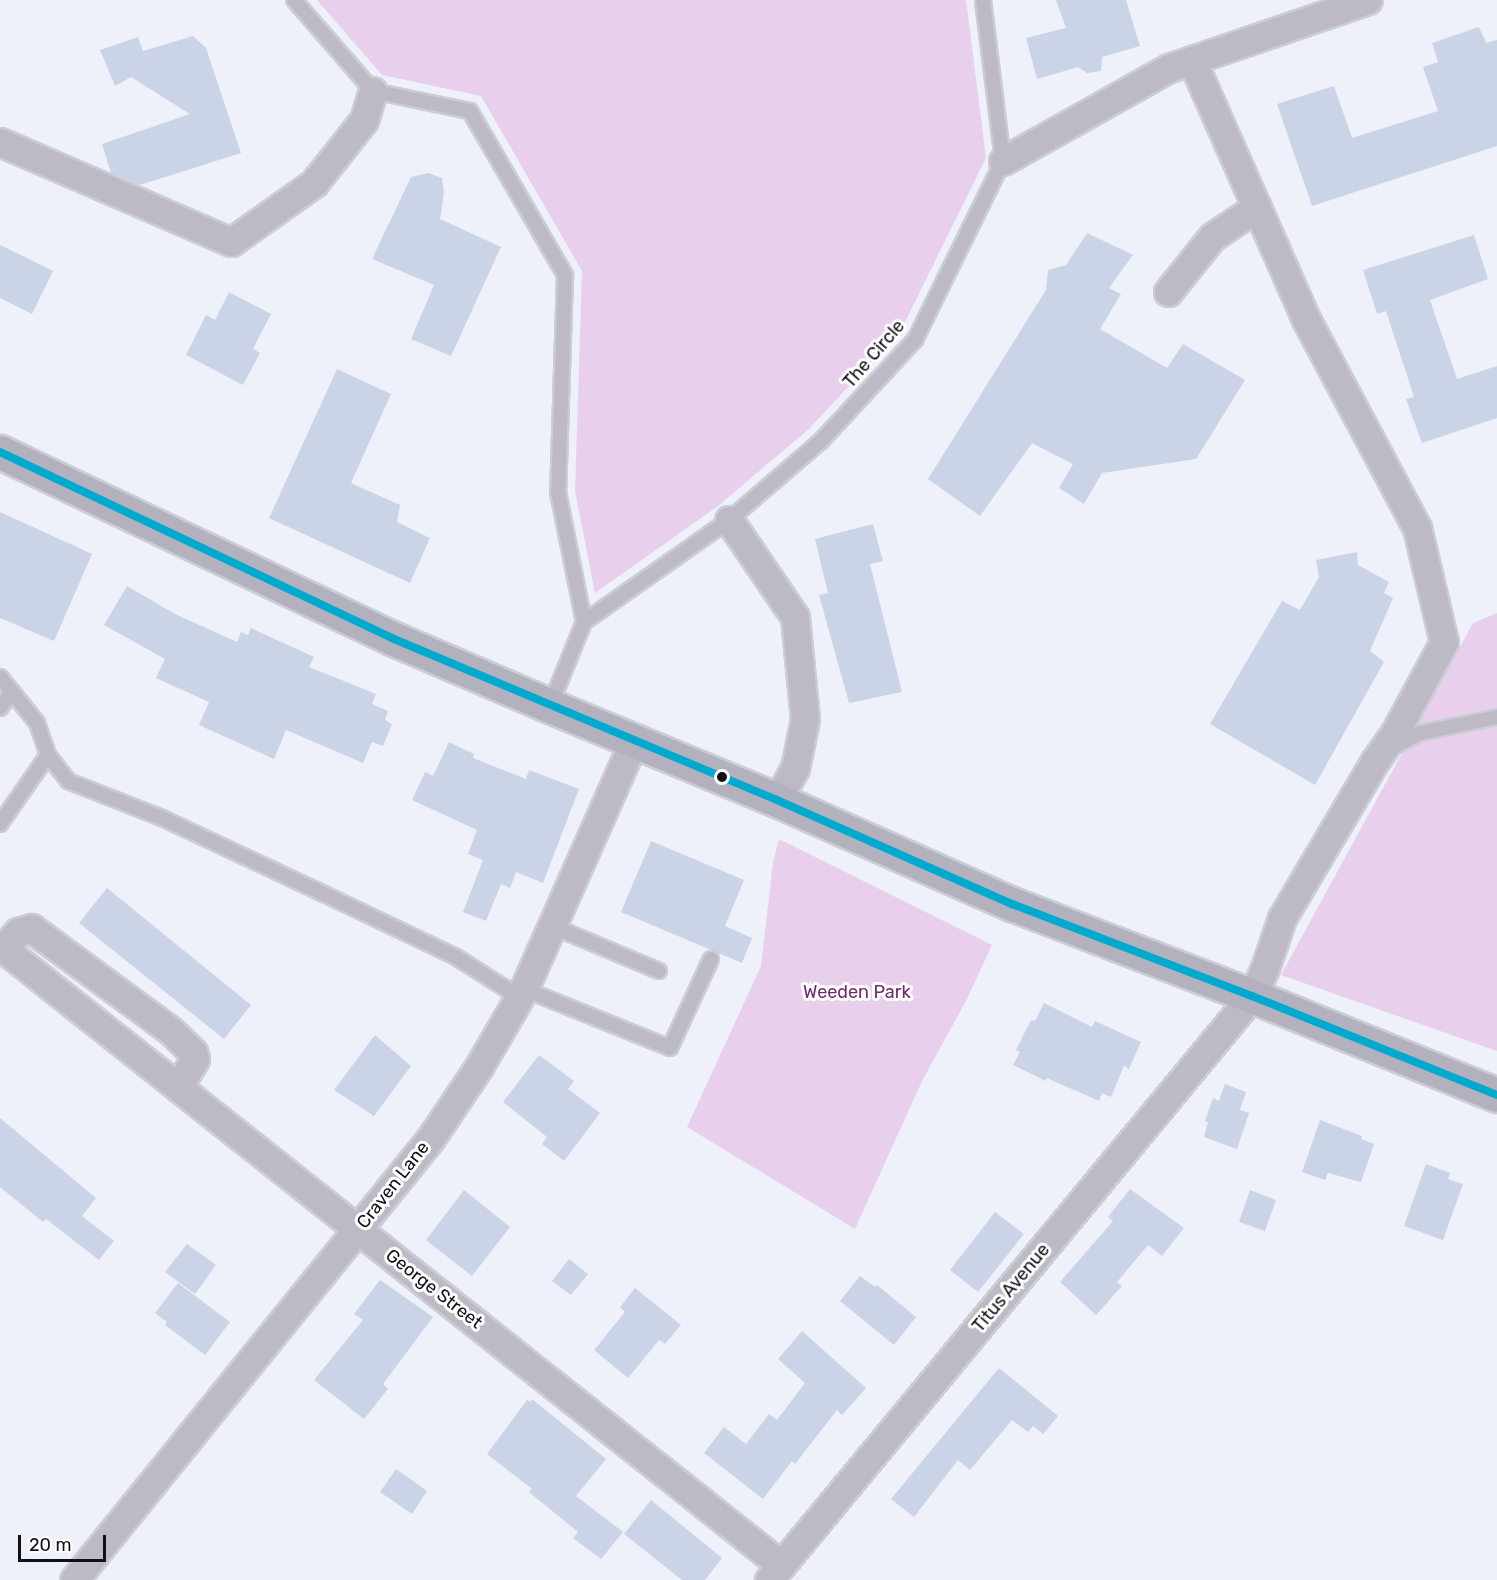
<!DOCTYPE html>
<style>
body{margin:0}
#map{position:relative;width:1497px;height:1580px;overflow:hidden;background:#eef0fa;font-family:Rubik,sans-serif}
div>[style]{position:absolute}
.green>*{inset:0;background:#e8d0ed}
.building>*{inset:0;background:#cbd4e6}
.roads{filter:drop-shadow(2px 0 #cbcdd5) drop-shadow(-2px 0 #cbcdd5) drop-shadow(0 2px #cbcdd5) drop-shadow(0 -2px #cbcdd5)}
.service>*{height:14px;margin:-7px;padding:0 7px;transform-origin:7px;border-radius:7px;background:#bebac5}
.minor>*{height:27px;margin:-13.5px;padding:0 13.5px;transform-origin:13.5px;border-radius:13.5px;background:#bebac5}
.trunk>*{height:33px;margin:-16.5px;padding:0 16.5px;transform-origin:16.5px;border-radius:16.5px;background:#b4b1be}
.bus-1>*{height:8px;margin:-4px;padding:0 4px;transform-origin:4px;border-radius:4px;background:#00a9ce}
.dots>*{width:16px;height:16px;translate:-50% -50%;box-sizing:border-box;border:3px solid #fff;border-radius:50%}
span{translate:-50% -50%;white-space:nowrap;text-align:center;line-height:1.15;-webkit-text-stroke:6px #fff;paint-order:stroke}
.street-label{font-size:18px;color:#101016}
.park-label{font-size:18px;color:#6f2a70}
.scale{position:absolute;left:18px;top:1535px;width:88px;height:27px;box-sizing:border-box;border:3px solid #101016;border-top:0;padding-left:8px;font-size:18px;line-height:21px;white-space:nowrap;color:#101016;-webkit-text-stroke:4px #fff;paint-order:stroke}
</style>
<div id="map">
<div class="green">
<i style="clip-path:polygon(317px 0,966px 0,986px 158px,901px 330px,809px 429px,718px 506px,595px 593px,575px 491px,582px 271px,481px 96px,382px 75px)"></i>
<i style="clip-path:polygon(1497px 613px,1497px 1051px,1281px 975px,1473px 623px)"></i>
<i style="clip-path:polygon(779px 839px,992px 945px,966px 1001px,922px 1081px,855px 1229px,687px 1127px,761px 966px,773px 862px)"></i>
</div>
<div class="building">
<i style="clip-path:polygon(1056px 0,1126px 0,1140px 46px,1102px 57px,1101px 71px,1087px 73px,1078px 67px,1037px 79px,1026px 38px,1066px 28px)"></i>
<i style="clip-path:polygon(1479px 27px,1486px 43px,1497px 40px,1497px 146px,1312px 206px,1277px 104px,1334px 86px,1352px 138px,1438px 111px,1423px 67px,1438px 62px,1432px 43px)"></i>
<i style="clip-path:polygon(193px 36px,206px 48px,241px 153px,140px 185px,111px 173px,102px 144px,190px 114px,131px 77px,115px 86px,100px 50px,138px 37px,143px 51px)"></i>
<i style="clip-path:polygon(428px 173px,442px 178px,444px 193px,440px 219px,501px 247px,451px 356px,411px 339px,434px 285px,372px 259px,411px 177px)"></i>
<i style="clip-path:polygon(1087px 233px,1133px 255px,1109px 288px,1121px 294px,1100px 329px,1167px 368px,1183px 344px,1245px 380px,1196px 459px,1102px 473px,1084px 504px,1059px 488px,1073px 464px,1032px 443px,980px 516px,928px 479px,1046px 290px,1048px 270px,1066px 265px)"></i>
<i style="clip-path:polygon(1474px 235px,1488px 279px,1430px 300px,1457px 379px,1497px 366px,1497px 418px,1422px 443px,1406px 399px,1414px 397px,1386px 311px,1377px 314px,1363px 270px)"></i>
<i style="clip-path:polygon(0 245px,53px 271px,32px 314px,0 298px)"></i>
<i style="clip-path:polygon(229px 292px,271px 314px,253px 349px,260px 353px,243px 385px,186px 355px,206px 315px,215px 320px)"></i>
<i style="clip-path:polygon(337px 369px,391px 394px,351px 483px,400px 505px,397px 522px,430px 538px,410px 583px,269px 518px)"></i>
<i style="clip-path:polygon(0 512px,92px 554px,54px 641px,0 618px)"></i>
<i style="clip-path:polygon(873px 524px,883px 561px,870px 564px,902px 692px,849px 703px,819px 595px,828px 593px,815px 539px)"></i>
<i style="clip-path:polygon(1357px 552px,1358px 565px,1389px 582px,1384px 593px,1393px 598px,1370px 651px,1384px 662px,1315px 785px,1210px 724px,1282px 601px,1300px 610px,1319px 577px,1316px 560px)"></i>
<i style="clip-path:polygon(127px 586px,175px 614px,237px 642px,241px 632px,248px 635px,251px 628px,314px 657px,309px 667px,376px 694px,372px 704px,388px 711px,385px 720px,392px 724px,383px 746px,372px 742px,363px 763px,286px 730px,274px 759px,199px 725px,209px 702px,156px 678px,165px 659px,104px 625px)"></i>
<i style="clip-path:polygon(449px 742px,474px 754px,473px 758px,526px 779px,529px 770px,579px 789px,543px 883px,516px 872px,510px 888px,501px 884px,486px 921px,463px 912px,483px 860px,468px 854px,477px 830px,412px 800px,425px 772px,433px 776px)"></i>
<i style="clip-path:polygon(651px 841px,744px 880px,725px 926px,752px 938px,742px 963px,621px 912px)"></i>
<i style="clip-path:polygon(107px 888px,251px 1005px,224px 1039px,79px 923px)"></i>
<i style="clip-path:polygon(1044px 1003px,1092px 1027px,1095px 1021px,1141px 1042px,1129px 1069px,1124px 1066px,1111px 1097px,1102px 1093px,1099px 1101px,1047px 1078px,1046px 1081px,1013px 1065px,1020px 1052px,1016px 1050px,1031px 1020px,1035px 1021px)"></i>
<i style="clip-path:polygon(375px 1035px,411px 1066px,374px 1116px,334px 1090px)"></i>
<i style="clip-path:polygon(539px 1055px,574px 1081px,568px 1089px,600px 1113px,564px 1161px,542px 1144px,547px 1137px,503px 1102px)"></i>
<i style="clip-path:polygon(1225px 1084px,1246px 1092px,1240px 1110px,1249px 1113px,1237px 1149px,1204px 1137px,1208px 1122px,1205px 1121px,1213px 1098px,1219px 1101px)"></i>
<i style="clip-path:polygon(0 1118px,96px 1198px,82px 1216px,114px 1241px,99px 1260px,46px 1219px,43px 1222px,0 1187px)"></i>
<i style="clip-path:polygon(1320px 1120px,1362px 1136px,1361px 1139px,1374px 1144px,1361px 1182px,1328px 1173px,1325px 1180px,1302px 1172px)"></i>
<i style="clip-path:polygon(1426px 1164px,1450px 1173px,1448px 1179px,1463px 1184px,1443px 1240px,1404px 1226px)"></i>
<i style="clip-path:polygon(1130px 1189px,1184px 1228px,1162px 1256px,1148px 1245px,1117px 1282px,1122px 1286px,1096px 1315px,1060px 1282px,1113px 1221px,1108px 1217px)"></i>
<i style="clip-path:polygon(464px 1190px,510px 1227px,472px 1276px,426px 1240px)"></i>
<i style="clip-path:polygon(1250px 1190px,1276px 1200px,1265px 1231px,1239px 1222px)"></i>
<i style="clip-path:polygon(995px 1212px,1024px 1234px,978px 1292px,950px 1270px)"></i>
<i style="clip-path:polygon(187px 1244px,216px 1265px,195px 1294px,165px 1272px)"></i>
<i style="clip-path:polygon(569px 1259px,588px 1274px,571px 1295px,552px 1281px)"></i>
<i style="clip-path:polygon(860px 1276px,875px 1287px,877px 1285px,916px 1317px,894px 1345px,840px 1301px)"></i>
<i style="clip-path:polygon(380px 1280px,433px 1317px,383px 1384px,388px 1389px,364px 1419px,314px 1380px,363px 1320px,354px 1314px)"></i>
<i style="clip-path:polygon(178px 1283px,230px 1322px,205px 1355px,165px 1325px,167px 1322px,155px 1313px)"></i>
<i style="clip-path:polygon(635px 1288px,681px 1325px,665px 1344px,659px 1340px,628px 1378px,594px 1350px,625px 1312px,620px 1307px)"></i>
<i style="clip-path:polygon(802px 1331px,866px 1388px,842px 1415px,837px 1410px,795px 1464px,792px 1461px,763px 1499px,704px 1453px,724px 1427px,746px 1444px,769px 1414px,777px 1420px,805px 1383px,778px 1359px)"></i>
<i style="clip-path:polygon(999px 1368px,1058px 1416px,1043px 1434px,1033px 1426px,1028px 1432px,1012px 1420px,970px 1470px,958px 1460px,914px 1517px,891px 1499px)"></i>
<i style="clip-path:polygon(532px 1399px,606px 1459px,576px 1496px,623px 1532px,601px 1559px,573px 1538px,578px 1532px,529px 1492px,532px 1489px,487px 1454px,527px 1400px,530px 1402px)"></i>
<i style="clip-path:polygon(396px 1469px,427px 1491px,412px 1514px,380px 1492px)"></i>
<i style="clip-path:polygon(651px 1500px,722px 1558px,705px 1580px,682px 1580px,624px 1534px)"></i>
</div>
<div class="roads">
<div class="service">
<i style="left:294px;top:0;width:121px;rotate:49deg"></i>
<i style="left:373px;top:91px;width:99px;rotate:11.7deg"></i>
<i style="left:470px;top:111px;width:190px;rotate:59.9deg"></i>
<i style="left:565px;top:275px;width:217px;rotate:91.8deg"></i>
<i style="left:558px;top:492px;width:133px;rotate:78.7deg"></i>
<i style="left:0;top:677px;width:59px;rotate:51.2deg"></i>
<i style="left:37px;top:723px;width:34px;rotate:71deg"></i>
<i style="left:48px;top:755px;width:33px;rotate:52deg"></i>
<i style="left:68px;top:781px;width:101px;rotate:21.5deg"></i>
<i style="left:162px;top:818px;width:177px;rotate:25.1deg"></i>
<i style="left:322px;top:893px;width:148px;rotate:25.5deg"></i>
<i style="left:456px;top:957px;width:75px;rotate:32.4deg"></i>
<i style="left:550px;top:706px;width:91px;rotate:-68deg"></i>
<i style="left:584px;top:622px;width:177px;rotate:-35.1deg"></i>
<i style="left:729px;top:520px;width:121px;rotate:-40.7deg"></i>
<i style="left:821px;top:441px;width:138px;rotate:-47.1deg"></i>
<i style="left:915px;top:340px;width:199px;rotate:-63.8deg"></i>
<i style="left:1003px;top:161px;width:162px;rotate:-97.1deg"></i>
<i style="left:0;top:708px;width:20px;rotate:-53deg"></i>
<i style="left:1391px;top:748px;width:33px;rotate:-27deg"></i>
<i style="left:1420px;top:733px;width:79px;rotate:-11.7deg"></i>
<i style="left:0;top:824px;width:84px;rotate:-55.2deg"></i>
<i style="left:552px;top:926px;width:116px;rotate:22.8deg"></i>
<i style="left:524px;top:989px;width:157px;rotate:22deg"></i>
<i style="left:670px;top:1048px;width:98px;rotate:-65.3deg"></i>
</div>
<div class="minor">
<i style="left:0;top:142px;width:252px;rotate:23.4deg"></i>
<i style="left:231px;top:242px;width:102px;rotate:-35.4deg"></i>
<i style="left:314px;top:183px;width:80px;rotate:-51.6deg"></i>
<i style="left:364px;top:120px;width:30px;rotate:-73deg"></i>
<i style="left:1003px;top:161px;width:190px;rotate:-29.3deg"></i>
<i style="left:1169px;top:68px;width:210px;rotate:-18.9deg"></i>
<i style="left:1168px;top:292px;width:70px;rotate:-51.3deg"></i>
<i style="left:1212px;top:237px;width:54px;rotate:-33.7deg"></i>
<i style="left:729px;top:520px;width:117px;rotate:55.8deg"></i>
<i style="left:795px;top:617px;width:102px;rotate:84.4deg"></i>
<i style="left:805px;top:719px;width:50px;rotate:101.5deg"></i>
<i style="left:795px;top:768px;width:37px;rotate:119deg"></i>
<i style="left:0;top:946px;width:997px;rotate:38.4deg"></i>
<i style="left:3px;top:949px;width:23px;rotate:-49deg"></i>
<i style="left:18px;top:932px;width:14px;rotate:-17deg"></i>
<i style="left:31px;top:928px;width:172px;rotate:36.3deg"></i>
<i style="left:170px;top:1030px;width:32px;rotate:44deg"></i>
<i style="left:193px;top:1052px;width:7px;rotate:74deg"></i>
<i style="left:195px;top:1059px;width:31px;rotate:121deg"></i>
<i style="left:74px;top:1580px;width:568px;rotate:-51.07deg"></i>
<i style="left:431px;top:1138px;width:88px;rotate:-56.1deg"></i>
<i style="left:480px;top:1065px;width:88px;rotate:-59.9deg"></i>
<i style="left:524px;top:989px;width:271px;rotate:-66.1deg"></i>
<i style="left:769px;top:1580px;width:758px;rotate:-50.41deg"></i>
<i style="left:1252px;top:996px;width:31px;rotate:-65deg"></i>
<i style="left:1265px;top:968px;width:53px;rotate:-71.2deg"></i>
<i style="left:1282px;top:918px;width:182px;rotate:-59.4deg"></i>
<i style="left:1375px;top:761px;width:39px;rotate:-55deg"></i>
<i style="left:1397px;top:729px;width:99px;rotate:-61.6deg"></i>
<i style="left:1444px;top:642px;width:117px;rotate:-103.3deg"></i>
<i style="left:1417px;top:528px;width:237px;rotate:-118deg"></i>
<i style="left:1306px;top:319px;width:283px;rotate:-113.8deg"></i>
</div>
<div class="trunk">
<i style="left:0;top:452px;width:436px;rotate:25.4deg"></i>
<i style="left:394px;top:639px;width:170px;rotate:23.2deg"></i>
<i style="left:550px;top:706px;width:246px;rotate:22.5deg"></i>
<i style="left:777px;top:800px;width:257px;rotate:23.9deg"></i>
<i style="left:1012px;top:904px;width:257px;rotate:21deg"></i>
<i style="left:1252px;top:996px;width:264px;rotate:22deg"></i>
</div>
</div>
<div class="bus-1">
<i style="left:0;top:452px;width:436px;rotate:25.4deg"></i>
<i style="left:394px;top:639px;width:415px;rotate:22.8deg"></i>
<i style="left:777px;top:800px;width:257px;rotate:23.9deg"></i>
<i style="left:1012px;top:904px;width:257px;rotate:21deg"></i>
<i style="left:1252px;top:996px;width:264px;rotate:22deg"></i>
</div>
<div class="dots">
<i style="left:722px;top:777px;background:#101016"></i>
</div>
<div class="street-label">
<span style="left:874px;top:354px;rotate:-49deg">The Circle</span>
<span style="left:393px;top:1185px;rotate:-52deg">Craven Lane</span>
<span style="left:1011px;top:1288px;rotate:-50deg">Titus Avenue</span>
<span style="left:434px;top:1289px;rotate:38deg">George Street</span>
</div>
<div class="park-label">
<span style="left:857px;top:992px">Weeden Park</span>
</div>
<div class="scale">20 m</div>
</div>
